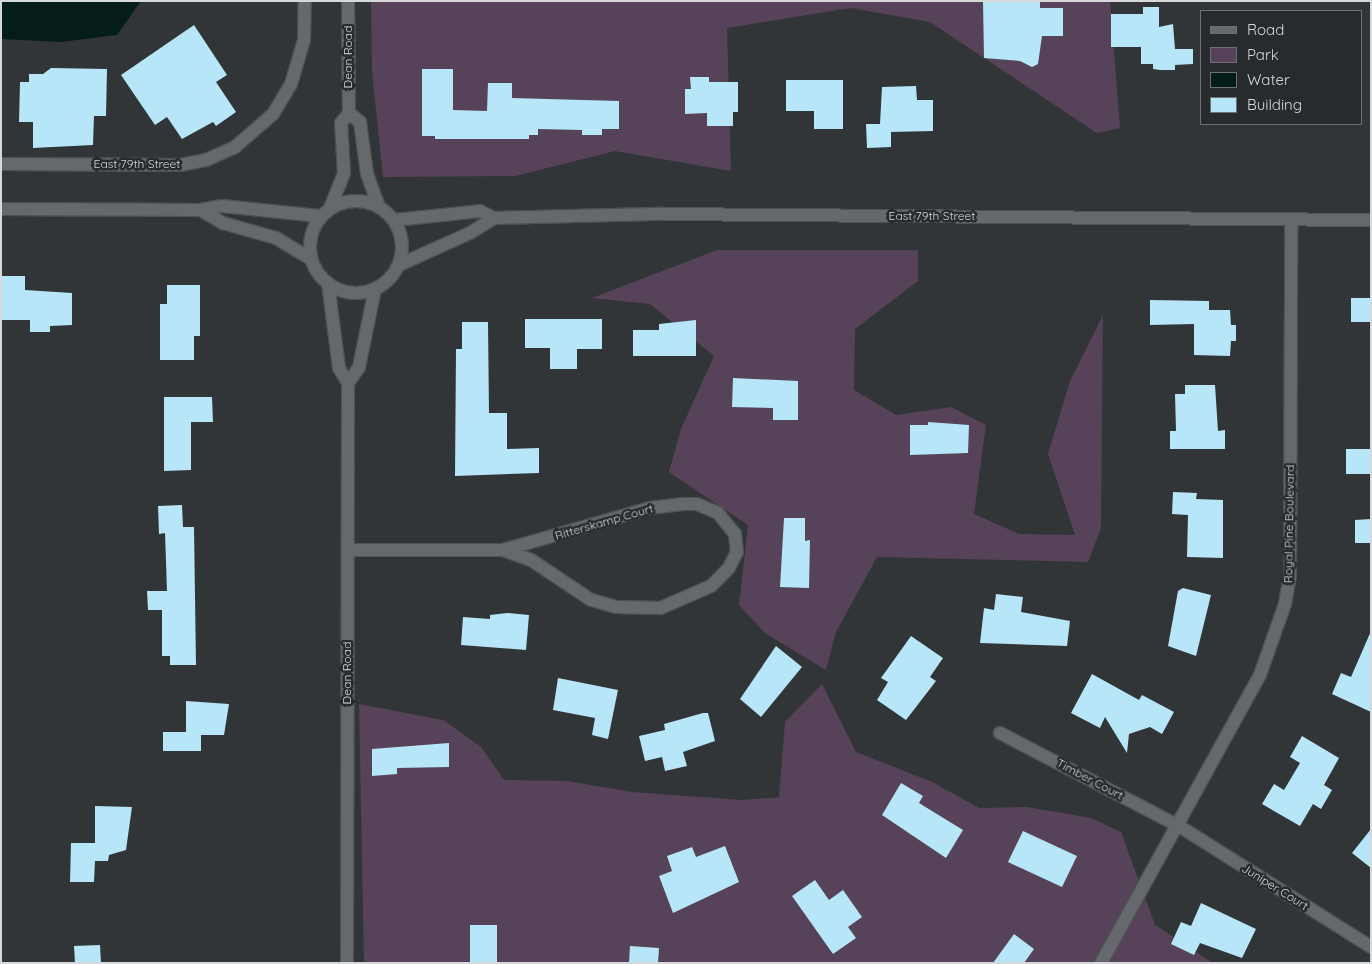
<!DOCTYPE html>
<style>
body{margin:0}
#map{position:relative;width:1372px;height:964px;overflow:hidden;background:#323538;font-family:Quicksand,sans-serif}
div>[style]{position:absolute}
.green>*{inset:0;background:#574359}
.water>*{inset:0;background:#041d1b}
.building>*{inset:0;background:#b6e6f7}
.roads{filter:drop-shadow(1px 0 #4f5154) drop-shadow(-1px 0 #4f5154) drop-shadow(0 1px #4f5154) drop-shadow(0 -1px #4f5154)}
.minor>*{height:12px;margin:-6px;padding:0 6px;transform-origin:6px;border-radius:6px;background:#65686c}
.tertiary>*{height:12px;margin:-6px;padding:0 6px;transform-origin:6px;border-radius:6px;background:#65686c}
.tertiary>.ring{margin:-6px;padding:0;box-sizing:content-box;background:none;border:12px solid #65686c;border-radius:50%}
span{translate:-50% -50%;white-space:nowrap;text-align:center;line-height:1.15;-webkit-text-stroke:5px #282b2e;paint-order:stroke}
.street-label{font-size:12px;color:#d7d8da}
.frame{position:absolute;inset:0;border:2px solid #d7d8da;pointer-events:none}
.legend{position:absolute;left:1200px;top:10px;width:162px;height:115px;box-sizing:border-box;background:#282b2e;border:1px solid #6e7073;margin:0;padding:6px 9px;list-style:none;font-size:15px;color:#d7d8da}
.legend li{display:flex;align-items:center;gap:10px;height:25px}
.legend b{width:25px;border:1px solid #6e7073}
</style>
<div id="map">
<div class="green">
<i style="clip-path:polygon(371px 1px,1110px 1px,1120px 128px,1097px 133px,930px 22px,851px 8px,727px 28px,731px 171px,615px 151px,515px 176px,383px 177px,372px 71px)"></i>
<i style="clip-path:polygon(717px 250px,918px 250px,918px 281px,855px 329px,854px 390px,896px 415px,951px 407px,986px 425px,974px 514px,1019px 534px,1075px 535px,1048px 454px,1070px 381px,1103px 315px,1101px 528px,1088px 562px,877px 557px,836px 632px,826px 670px,765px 633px,739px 605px,748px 525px,669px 472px,681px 429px,714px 356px,650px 304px,592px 298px)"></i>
<i style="clip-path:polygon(822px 684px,856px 752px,932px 782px,979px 808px,1027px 807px,1091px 818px,1121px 832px,1155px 925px,1213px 963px,364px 963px,359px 704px,443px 720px,481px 747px,504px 780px,567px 781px,632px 792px,742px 800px,779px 797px,785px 722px)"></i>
</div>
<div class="water">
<i style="clip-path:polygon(1px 1px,141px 1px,117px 35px,61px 42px,1px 39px)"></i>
</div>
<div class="building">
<i style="clip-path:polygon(983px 1px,1040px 1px,1040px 8px,1063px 8px,1063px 36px,1042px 36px,1038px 64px,1032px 67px,1020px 61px,984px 58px)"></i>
<i style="clip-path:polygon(1143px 7px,1159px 7px,1159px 27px,1173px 24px,1175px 49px,1193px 49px,1193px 64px,1175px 65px,1175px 70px,1160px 70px,1153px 69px,1153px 64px,1141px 64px,1141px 47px,1111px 47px,1111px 14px,1143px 14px)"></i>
<i style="clip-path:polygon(194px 25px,227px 75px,216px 82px,236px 112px,216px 126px,213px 122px,182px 139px,167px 117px,155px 125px,121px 75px)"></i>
<i style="clip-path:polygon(51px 68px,107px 69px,106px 116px,94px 116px,93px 145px,33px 148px,33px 122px,19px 122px,20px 82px,29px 82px,29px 74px,43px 74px)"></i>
<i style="clip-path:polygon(422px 69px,453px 69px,453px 110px,487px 111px,488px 83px,512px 83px,512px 98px,619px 101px,619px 129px,602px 129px,602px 135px,582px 135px,582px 130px,538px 129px,538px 135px,529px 135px,529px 139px,435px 139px,435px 136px,422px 136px)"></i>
<i style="clip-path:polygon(690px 77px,709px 77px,709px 82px,738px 82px,738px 112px,733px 112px,733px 126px,707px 126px,707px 113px,685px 114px,685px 89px,691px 89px)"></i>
<i style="clip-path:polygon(786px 80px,843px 80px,843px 129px,814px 129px,814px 111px,786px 111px)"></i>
<i style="clip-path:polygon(916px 86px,917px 100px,933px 100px,933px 131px,891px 132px,891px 147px,867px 148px,866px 124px,880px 124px,882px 87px)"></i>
<i style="clip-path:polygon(1px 276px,25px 276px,25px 290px,72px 293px,72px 325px,50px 326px,50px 332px,30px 332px,30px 320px,1px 320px)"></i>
<i style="clip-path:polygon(167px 285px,200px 285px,200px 336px,194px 336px,194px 360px,160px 360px,160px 304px,167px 304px)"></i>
<i style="clip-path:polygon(1351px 298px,1371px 298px,1371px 322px,1351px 322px)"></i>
<i style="clip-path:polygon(1150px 300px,1209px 301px,1209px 310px,1230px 310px,1231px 325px,1236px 325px,1236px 341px,1231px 341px,1230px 356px,1194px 355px,1194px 324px,1150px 325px)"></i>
<i style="clip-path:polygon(525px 319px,602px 319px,602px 349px,577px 349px,577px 369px,550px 369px,550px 348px,525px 348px)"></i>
<i style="clip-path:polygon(696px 320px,696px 356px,633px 356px,633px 330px,659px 330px,659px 324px)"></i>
<i style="clip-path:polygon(462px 322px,488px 322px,489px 413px,507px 413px,507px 449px,539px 448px,539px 473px,455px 476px,456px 349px,462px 349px)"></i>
<i style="clip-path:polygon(733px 378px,798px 381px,798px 420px,773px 420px,773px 408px,732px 407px)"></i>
<i style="clip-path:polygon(1185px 385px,1215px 385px,1218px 431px,1225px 430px,1225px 449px,1170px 449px,1170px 431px,1176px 431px,1175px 394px,1185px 394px)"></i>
<i style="clip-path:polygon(164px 397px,212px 397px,213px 422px,191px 422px,191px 470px,164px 471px)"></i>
<i style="clip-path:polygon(928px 422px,969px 425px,968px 453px,910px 455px,910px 425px,928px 425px)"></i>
<i style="clip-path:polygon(1346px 449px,1371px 449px,1371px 474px,1346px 474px)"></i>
<i style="clip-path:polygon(1173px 492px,1197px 493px,1196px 499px,1223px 500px,1223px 558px,1187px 557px,1188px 515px,1172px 514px)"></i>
<i style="clip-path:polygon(182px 505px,183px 527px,194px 527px,196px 665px,170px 665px,170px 656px,162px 656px,162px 610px,148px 610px,147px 591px,167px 591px,165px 533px,159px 534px,158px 506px)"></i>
<i style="clip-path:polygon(784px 518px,805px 518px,805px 541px,810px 540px,809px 588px,780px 587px)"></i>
<i style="clip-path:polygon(1371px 519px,1371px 543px,1355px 543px,1355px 520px)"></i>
<i style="clip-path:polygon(1183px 588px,1211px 595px,1196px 656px,1168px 646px,1178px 591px)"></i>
<i style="clip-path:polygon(996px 594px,1023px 597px,1021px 612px,1070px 621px,1067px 646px,980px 643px,984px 608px,994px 610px)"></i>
<i style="clip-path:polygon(507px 613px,529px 615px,526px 650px,461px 645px,463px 617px,490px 619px,490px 615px)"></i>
<i style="clip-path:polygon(1371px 631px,1371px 712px,1332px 694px,1341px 673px,1351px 677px)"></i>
<i style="clip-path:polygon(911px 636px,943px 658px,930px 677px,936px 681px,906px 720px,877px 700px,888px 682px,881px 678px)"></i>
<i style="clip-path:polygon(776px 646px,802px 667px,761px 717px,740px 699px)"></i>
<i style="clip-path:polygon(1092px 674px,1139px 700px,1142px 695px,1174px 712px,1162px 734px,1150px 727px,1129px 734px,1127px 753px,1105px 717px,1100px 728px,1071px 713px)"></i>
<i style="clip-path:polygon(558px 678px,618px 690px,608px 739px,592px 735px,595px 718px,553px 710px)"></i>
<i style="clip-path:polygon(186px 701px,229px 704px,224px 735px,201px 735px,201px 751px,163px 751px,163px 732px,186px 732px)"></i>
<i style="clip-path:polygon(703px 713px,708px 713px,715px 741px,683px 752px,687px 766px,665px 771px,662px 757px,645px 761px,639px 736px,665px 730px,664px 724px)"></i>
<i style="clip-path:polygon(1302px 736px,1339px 758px,1324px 785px,1332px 790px,1321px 809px,1313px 804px,1300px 826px,1262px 804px,1274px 784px,1284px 790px,1300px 763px,1290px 757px)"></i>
<i style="clip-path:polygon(449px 743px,449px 767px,397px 768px,397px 774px,372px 776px,372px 749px)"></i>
<i style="clip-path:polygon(901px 783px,923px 796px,919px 803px,963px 830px,946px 858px,882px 815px)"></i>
<i style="clip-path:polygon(95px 806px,132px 807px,126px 850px,109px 855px,108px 861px,95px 861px,94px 882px,70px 882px,71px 843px,95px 843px)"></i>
<i style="clip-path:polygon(1371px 829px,1371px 868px,1352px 853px)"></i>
<i style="clip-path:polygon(1023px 831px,1077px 856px,1062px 887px,1008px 862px)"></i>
<i style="clip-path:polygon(725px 846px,739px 882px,673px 913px,659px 876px,672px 871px,667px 856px,692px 847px,696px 857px)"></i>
<i style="clip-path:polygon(815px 880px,829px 900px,843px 890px,862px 917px,848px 927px,856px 938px,833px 954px,792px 896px)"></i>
<i style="clip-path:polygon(1201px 903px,1256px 929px,1242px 958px,1200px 943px,1194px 955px,1171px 944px,1181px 922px,1191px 926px)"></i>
<i style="clip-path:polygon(470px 925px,497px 925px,497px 963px,470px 963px)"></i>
<i style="clip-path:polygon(1014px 934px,1034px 949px,1024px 963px,993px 963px)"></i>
<i style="clip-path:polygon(100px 945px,101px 963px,75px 963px,74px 946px)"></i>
<i style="clip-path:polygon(630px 946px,659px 948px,658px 963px,629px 963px)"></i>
</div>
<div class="roads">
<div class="minor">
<i style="left:1px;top:164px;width:179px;rotate:0.3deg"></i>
<i style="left:180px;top:165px;width:26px;rotate:-11deg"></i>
<i style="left:206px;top:160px;width:32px;rotate:-24deg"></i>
<i style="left:235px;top:147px;width:50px;rotate:-41deg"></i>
<i style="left:273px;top:114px;width:35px;rotate:-59deg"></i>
<i style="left:291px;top:84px;width:46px;rotate:-73.5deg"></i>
<i style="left:304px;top:40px;width:39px;rotate:-89deg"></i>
<i style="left:682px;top:504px;width:15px"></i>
<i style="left:697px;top:504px;width:23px;rotate:23deg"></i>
<i style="left:718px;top:513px;width:27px;rotate:51deg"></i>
<i style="left:735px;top:534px;width:18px;rotate:84deg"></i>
<i style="left:737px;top:552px;width:18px;rotate:117deg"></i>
<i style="left:729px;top:568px;width:25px;rotate:135deg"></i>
<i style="left:711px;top:586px;width:55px;rotate:156.3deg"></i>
<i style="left:661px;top:608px;width:45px;rotate:-178.7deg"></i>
<i style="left:616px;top:607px;width:26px;rotate:-164deg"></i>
<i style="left:591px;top:600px;width:72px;rotate:-146.3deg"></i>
<i style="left:531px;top:560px;width:30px;rotate:-160deg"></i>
<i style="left:503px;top:550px;width:153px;rotate:-15.9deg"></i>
<i style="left:650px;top:508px;width:32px;rotate:-7deg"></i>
<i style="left:348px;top:550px;width:155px"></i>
<i style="left:1000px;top:733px;width:202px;rotate:27.5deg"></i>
<i style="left:1179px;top:826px;width:227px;rotate:32.2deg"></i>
<i style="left:1101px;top:963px;width:329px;rotate:-61.1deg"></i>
<i style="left:1260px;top:675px;width:75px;rotate:-70.6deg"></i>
<i style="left:1285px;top:604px;width:27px;rotate:-80deg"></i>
<i style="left:1290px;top:577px;width:358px;rotate:-89.8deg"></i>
</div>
<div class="tertiary">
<i style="left:349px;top:113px;width:14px;rotate:39deg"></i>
<i style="left:360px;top:122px;width:52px;rotate:82.3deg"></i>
<i style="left:367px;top:174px;width:35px;rotate:70deg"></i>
<i class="ring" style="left:310px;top:201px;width:80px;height:80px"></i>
<i style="left:330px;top:208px;width:38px;rotate:-68deg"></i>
<i style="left:344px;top:173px;width:50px;rotate:-93.4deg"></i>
<i style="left:341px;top:123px;width:13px;rotate:-51deg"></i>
<i style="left:349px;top:113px;width:112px;rotate:-90.5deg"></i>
<i style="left:1px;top:209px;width:200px;rotate:0.3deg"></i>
<i style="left:201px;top:210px;width:21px;rotate:-11deg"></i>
<i style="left:222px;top:206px;width:98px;rotate:5.9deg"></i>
<i style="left:201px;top:210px;width:26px;rotate:31deg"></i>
<i style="left:223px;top:223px;width:55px;rotate:15.8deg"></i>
<i style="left:276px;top:238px;width:41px;rotate:31deg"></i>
<i style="left:395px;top:220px;width:85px;rotate:-6deg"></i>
<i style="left:480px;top:211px;width:16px;rotate:27deg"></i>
<i style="left:494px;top:218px;width:169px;rotate:-1.4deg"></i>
<i style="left:663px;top:214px;width:708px;rotate:0.49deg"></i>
<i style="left:399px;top:265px;width:78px;rotate:-24.3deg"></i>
<i style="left:470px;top:233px;width:28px;rotate:-32deg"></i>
<i style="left:328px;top:283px;width:86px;rotate:82.6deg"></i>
<i style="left:339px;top:368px;width:17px;rotate:59deg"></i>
<i style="left:348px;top:383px;width:580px;rotate:90.1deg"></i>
<i style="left:348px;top:383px;width:19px;rotate:-55deg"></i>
<i style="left:359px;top:367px;width:80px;rotate:-78.4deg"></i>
</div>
</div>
<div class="street-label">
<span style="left:348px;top:57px;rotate:-90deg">Dean Road</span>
<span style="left:137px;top:164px">East 79th Street</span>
<span style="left:932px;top:216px">East 79th Street</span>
<span style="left:604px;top:522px;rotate:-16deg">Ritterskamp Court</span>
<span style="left:1289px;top:524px;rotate:-89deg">Royal Pine Boulevard</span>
<span style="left:347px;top:673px;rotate:-90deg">Dean Road</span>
<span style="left:1090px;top:779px;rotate:28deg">Timber Court</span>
<span style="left:1275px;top:887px;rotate:32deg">Juniper Court</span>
</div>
<div class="frame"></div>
<ul class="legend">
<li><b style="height:6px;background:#65686c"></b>Road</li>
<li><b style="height:14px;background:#574359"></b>Park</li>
<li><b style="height:14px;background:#041d1b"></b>Water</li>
<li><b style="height:14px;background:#b6e6f7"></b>Building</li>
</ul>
</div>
